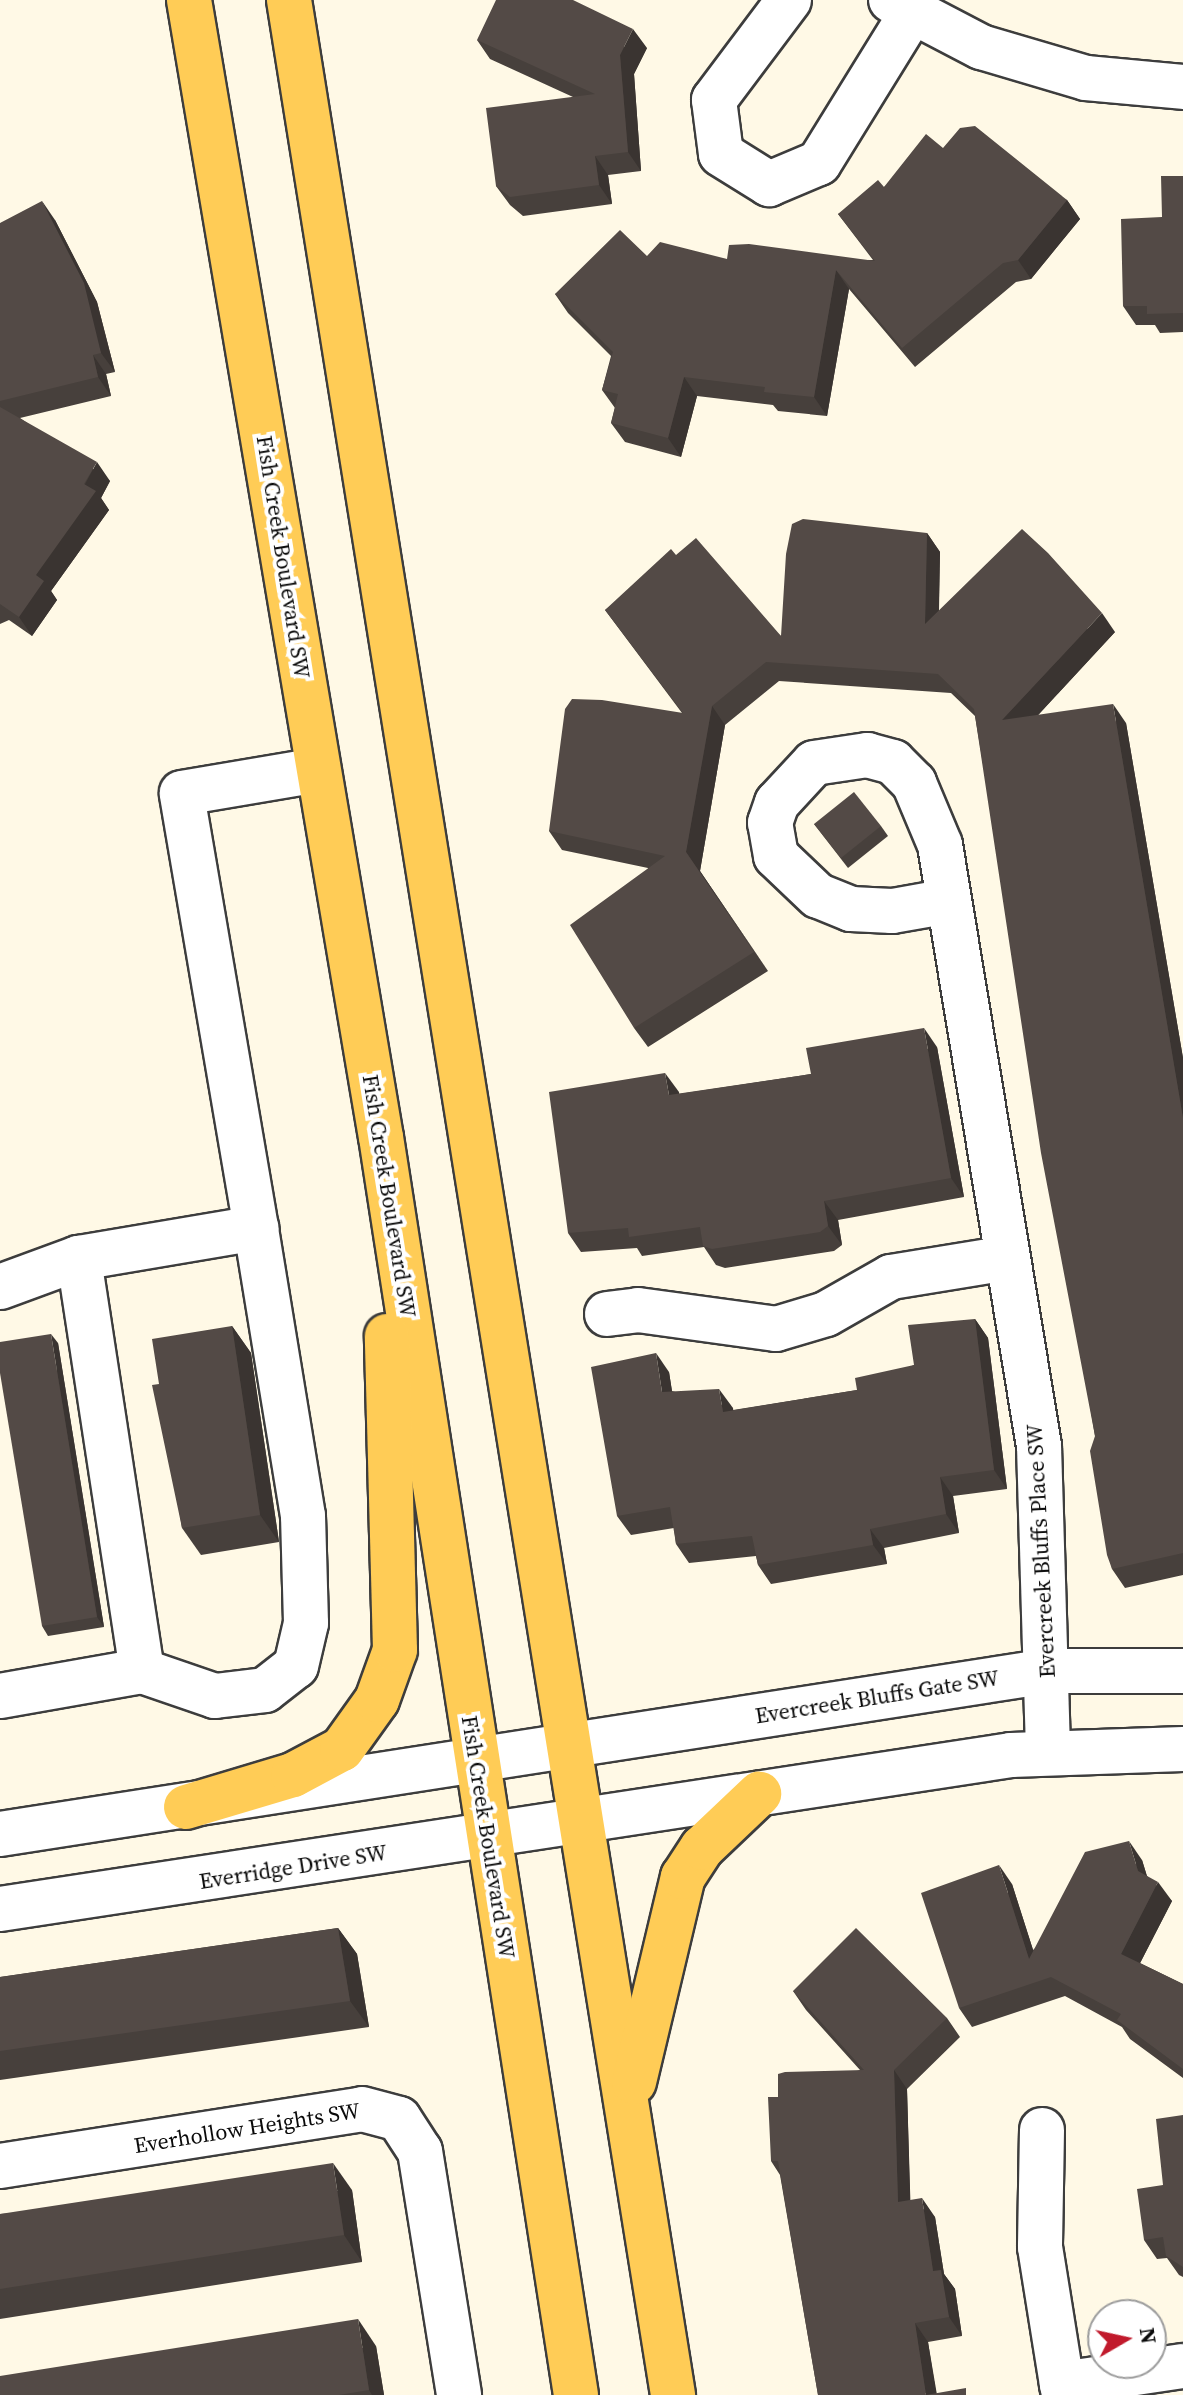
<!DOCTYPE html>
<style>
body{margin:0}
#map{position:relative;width:1183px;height:2395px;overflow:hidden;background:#fff9e6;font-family:"Source Serif 4",serif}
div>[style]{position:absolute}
.roads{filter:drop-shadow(2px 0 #3d3d3d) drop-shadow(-2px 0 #3d3d3d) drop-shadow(0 2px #3d3d3d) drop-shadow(0 -2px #3d3d3d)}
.minor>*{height:44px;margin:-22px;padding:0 22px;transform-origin:22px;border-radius:22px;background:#fff}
.major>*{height:44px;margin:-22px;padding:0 22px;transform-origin:22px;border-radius:22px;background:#ffcc56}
.wall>*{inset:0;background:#47403c}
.shaded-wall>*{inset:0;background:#3a3431}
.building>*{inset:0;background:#534a46}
span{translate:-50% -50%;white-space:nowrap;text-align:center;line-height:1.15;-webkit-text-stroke:8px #fff;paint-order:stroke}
.street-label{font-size:22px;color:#0a0a0a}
.north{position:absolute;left:1087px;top:2299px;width:80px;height:80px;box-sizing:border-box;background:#fff;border:2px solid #9d9d9d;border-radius:50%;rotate:81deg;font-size:22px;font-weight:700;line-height:32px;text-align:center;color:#0a0a0a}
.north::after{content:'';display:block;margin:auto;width:28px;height:36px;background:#c11a2c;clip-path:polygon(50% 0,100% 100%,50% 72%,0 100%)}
</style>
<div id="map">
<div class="roads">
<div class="minor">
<i style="left:789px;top:0;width:125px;rotate:126.9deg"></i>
<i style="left:714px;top:100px;width:54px;rotate:82.6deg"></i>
<i style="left:721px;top:154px;width:57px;rotate:32deg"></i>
<i style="left:769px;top:184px;width:54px;rotate:-22.8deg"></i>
<i style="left:819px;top:163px;width:179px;rotate:-58.3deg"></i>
<i style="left:891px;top:0;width:102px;rotate:27.6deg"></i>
<i style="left:981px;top:47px;width:109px;rotate:16.4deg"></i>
<i style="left:1086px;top:78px;width:97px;rotate:5.3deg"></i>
<i style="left:949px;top:901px;width:58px;rotate:170deg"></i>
<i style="left:892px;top:911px;width:41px;rotate:-177.2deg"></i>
<i style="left:851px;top:909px;width:35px;rotate:-158deg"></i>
<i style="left:818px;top:896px;width:58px;rotate:-136.4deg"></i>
<i style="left:776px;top:856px;width:34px;rotate:-100deg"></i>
<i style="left:770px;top:823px;width:21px;rotate:-71deg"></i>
<i style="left:777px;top:803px;width:54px;rotate:-47.2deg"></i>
<i style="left:814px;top:763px;width:54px;rotate:-8.6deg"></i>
<i style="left:867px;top:755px;width:27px;rotate:15deg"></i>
<i style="left:893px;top:762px;width:30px;rotate:45deg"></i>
<i style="left:914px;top:783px;width:67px;rotate:67.2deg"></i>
<i style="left:940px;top:845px;width:609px;rotate:80.65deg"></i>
<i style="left:1039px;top:1446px;width:305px;rotate:88.3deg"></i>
<i style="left:0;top:1287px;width:84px;rotate:-20.2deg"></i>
<i style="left:79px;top:1258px;width:180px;rotate:-9.6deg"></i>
<i style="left:256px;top:1228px;width:441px;rotate:-99.7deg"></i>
<i style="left:182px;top:793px;width:138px;rotate:-9.6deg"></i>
<i style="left:607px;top:1314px;width:31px;rotate:-7deg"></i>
<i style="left:638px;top:1310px;width:139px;rotate:7.8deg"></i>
<i style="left:776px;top:1329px;width:52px;rotate:-16.7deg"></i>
<i style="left:826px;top:1314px;width:75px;rotate:-29.6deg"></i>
<i style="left:891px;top:1277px;width:118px;rotate:-9.3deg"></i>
<i style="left:142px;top:1671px;width:77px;rotate:18.9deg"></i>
<i style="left:215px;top:1696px;width:50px;rotate:-6.8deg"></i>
<i style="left:265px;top:1690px;width:39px;rotate:-38deg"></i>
<i style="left:296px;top:1666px;width:44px;rotate:-76.9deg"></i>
<i style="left:306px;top:1623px;width:107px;rotate:-91.6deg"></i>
<i style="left:303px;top:1516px;width:292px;rotate:-99.3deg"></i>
<i style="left:0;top:1696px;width:144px;rotate:-10deg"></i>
<i style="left:142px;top:1671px;width:418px;rotate:-98.7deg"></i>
<i style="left:0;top:1834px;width:1061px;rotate:-8.84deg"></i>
<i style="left:1048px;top:1671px;width:135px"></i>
<i style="left:0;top:1909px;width:1023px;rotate:-8.66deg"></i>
<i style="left:1011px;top:1755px;width:172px;rotate:-2deg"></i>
<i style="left:1042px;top:2130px;width:117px;rotate:91deg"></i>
<i style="left:1040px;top:2247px;width:139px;rotate:80.9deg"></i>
<i style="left:0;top:2166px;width:366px;rotate:-8.9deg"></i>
<i style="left:362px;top:2109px;width:38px;rotate:15deg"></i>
<i style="left:399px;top:2119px;width:38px;rotate:57deg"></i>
<i style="left:420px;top:2151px;width:247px;rotate:80.9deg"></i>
<i style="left:1064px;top:2395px;width:11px;rotate:-100deg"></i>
<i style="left:1062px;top:2384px;width:122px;rotate:-8.5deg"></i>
</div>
<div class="major">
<i style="left:189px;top:0;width:1153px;rotate:80.42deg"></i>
<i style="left:381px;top:1137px;width:1273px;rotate:81.19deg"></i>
<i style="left:289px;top:0;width:2426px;rotate:80.89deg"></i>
<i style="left:186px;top:1807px;width:112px;rotate:-16.7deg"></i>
<i style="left:293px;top:1775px;width:55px;rotate:-28deg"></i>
<i style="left:342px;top:1749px;width:60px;rotate:-54.5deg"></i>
<i style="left:377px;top:1700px;width:53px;rotate:-70.2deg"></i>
<i style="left:395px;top:1650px;width:314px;rotate:-91.5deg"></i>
<i style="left:634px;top:2082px;width:211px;rotate:-76.6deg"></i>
<i style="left:683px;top:1877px;width:35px;rotate:-57deg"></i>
<i style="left:702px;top:1848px;width:79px;rotate:-43.5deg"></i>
</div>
</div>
<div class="wall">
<i style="clip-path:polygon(477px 40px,647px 48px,634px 74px,641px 171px,608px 175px,612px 204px,523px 216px,510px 205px,496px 186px,573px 97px,490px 59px)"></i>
<i style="clip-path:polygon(943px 148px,1067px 200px,1080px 219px,1031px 279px,1016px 282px,915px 367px,849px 289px,827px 416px,778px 411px,773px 405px,697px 396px,681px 457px,625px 442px,611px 423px,615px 408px,602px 390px,611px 356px,568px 313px,555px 294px,647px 256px,727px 259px,873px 260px,838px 214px,884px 187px)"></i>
<i style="clip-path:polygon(1183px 176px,1183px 332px,1160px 333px,1155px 325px,1136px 325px,1123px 306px,1162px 217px)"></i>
<i style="clip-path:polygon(55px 220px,97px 302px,115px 372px,106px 374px,111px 396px,20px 418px,110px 481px,101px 498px,109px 510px,51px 591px,57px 600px,32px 636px,9px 620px,0 624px,0 223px)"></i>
<i style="clip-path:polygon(927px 533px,940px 552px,939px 611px,1115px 632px,1038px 715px,1126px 723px,1183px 1058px,1183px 1575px,1125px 1588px,1112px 1569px,1095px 1436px,975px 716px,951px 693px,779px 681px,725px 725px,700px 871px,768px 971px,648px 1047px,634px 1028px,648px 868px,562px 850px,549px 831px,682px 713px,605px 610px,676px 555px,781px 636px)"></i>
<i style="clip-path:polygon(814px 824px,881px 826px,888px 836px,848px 868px)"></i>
<i style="clip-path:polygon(937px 1047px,964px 1197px,838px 1220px,842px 1245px,834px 1251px,725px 1268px,716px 1265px,704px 1247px,642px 1256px,637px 1248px,581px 1252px,568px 1233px,679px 1092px,679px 1094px,811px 1074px)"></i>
<i style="clip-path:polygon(975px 1319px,988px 1338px,1007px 1489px,953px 1496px,959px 1533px,884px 1548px,887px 1564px,771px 1584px,758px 1565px,756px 1556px,689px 1563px,676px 1544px,674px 1528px,631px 1535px,617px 1516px,669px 1372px,672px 1391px,733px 1408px,733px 1410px,857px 1390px,914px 1365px)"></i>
<i style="clip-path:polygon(232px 1326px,251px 1353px,279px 1542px,201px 1555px,182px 1528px,159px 1384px)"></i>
<i style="clip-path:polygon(58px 1343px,104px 1627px,48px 1636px,42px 1626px)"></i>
<i style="clip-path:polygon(1142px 1860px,1147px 1876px,1172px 1901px,1140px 1963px,1183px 1984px,1183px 2078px,1130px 2039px,1122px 2027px,1065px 1996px,972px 2027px,959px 2008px,1012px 1884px,1033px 1950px)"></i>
<i style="clip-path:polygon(338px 1928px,357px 1954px,369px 2027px,0 2080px,0 1977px)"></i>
<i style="clip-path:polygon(793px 1991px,947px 2018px,960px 2037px,907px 2089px,910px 2200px,935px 2217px,944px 2274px,955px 2289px,962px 2336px,928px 2342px,936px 2393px,818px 2395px,780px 2175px,771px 2161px,778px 2097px,860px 2070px,806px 2010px)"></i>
<i style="clip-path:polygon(1183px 2115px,1183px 2277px,1179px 2275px,1167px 2258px,1157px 2259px,1144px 2240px,1163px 2185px)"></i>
<i style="clip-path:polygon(352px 2190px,362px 2262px,0 2319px,0 2214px)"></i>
<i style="clip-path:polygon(376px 2346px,384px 2395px,0 2395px)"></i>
</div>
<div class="shaded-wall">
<i style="clip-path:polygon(633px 29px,647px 48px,634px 74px,641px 171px,628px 152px,620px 55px)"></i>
<i style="clip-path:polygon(595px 156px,608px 175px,612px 204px,599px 185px)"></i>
<i style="clip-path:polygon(1067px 200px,1080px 219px,1031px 279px,1018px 260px)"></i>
<i style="clip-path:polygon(42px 201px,55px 220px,97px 302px,115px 372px,101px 353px)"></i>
<i style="clip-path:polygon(836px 270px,849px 289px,827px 416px,814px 397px)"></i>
<i style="clip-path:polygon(93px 355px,106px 374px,111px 396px,98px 377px)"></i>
<i style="clip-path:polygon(684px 377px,697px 396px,681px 457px,668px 438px)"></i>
<i style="clip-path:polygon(97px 462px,110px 481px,101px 498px,109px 510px,51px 591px,57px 600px,32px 636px,19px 617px,36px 575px)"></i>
<i style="clip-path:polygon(927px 533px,940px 552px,938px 644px,925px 624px)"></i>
<i style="clip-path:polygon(1102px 613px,1115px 632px,1016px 739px,1002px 720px)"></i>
<i style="clip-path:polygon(1113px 704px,1126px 723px,1183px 1058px,1183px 1118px)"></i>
<i style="clip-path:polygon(712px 706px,725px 725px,700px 871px,768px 971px,686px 852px)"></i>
<i style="clip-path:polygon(924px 1028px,937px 1047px,964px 1197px,951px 1178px)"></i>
<i style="clip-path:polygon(665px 1073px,679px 1092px,682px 1114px,669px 1095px)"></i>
<i style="clip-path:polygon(824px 1201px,838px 1220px,842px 1245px,828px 1226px)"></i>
<i style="clip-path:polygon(975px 1319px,988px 1338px,1007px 1489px,994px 1470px)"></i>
<i style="clip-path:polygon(232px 1326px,251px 1353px,279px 1542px,260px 1515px)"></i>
<i style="clip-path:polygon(51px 1334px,58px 1343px,104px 1627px,97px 1617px)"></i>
<i style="clip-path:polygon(656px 1353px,669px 1372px,675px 1411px,662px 1392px)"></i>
<i style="clip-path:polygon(719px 1389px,733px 1408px,736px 1431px,723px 1412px)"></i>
<i style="clip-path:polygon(940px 1477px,953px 1496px,959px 1533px,946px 1514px)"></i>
<i style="clip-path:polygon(870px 1529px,884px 1548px,887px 1564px,873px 1545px)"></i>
<i style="clip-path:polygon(1129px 1841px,1142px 1860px,1151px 1890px,1138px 1871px)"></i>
<i style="clip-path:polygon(999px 1865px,1012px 1884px,1042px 1978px,1029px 1959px)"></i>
<i style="clip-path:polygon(1158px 1882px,1172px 1901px,1135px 1973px,1121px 1954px)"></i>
<i style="clip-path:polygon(338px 1928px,357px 1954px,369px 2027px,350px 2001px)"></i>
<i style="clip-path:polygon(894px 2070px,907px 2089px,911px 2221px,898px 2202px)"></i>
<i style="clip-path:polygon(333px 2163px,352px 2190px,362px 2262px,344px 2235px)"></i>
<i style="clip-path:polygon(922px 2198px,935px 2217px,944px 2274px,955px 2289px,962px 2336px,949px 2317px,933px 2271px)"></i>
<i style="clip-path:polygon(358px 2319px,376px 2346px,384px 2395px,372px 2395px,369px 2390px)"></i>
<i style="clip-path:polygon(915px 2323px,928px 2342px,937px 2395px,926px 2395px)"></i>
</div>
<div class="building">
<i style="clip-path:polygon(496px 0,573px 0,633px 29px,620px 55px,628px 152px,595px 156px,599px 185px,510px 197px,496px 186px,486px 108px,595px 94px,477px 40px)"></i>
<i style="clip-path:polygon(975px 126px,1067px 200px,1018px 260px,1003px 263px,902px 348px,836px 270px,814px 397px,764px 392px,765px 387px,684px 377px,668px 438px,611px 423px,618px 394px,602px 390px,613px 352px,555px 294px,620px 230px,647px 256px,660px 242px,727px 259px,729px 245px,749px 244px,875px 261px,838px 214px,878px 180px,884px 187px,926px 134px,943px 148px,960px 128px)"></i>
<i style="clip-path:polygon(1161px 176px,1183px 176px,1183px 313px,1147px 314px,1147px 306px,1123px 306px,1121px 219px,1162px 217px)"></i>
<i style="clip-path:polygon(42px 201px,84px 283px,101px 353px,93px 355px,98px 377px,0 401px,0 223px)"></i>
<i style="clip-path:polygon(0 407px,97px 462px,84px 484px,96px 491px,36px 575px,44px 581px,19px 617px,0 604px)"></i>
<i style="clip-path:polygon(803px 519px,927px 533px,925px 624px,1022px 529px,1048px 553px,1102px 613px,1002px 720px,1113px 704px,1183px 1118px,1183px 1553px,1112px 1569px,1107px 1555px,1090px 1451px,1095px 1436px,1041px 1153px,974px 709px,938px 674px,766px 662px,712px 706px,686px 852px,754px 952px,634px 1028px,570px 925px,665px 856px,549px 831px,565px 709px,572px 699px,602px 700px,683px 713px,605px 610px,671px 549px,676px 555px,696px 538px,781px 636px,786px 554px,792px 524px)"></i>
<i style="clip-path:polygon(854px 792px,881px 826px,841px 858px,814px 824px)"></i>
<i style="clip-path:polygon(924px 1028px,951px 1178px,824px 1201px,828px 1226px,820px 1232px,712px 1249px,703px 1246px,700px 1227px,629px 1237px,628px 1228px,568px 1233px,549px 1092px,665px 1073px,669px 1095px,811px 1074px,806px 1048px)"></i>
<i style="clip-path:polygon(975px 1319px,994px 1470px,940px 1477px,946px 1514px,870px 1529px,873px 1545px,758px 1565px,752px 1536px,676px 1544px,670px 1507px,617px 1516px,591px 1367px,656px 1353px,662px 1392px,719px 1389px,723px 1412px,857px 1390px,855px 1378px,914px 1365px,908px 1325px)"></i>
<i style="clip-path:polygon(232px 1326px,260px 1515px,182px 1528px,152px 1385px,159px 1384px,152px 1339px)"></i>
<i style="clip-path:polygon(51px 1334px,97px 1617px,42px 1626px,0 1373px,0 1342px)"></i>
<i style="clip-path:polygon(1129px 1841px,1138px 1871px,1158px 1882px,1121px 1954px,1183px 1984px,1183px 2069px,1117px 2020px,1121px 2014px,1051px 1977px,959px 2008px,921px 1893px,999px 1865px,1029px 1959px,1085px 1852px)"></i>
<i style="clip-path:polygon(338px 1928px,350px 2001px,0 2051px,0 1977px)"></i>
<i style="clip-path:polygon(856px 1928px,947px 2018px,894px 2070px,898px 2202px,922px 2198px,933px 2271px,941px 2270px,949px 2317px,915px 2323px,926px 2395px,966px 2388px,966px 2395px,818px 2395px,778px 2161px,771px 2161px,768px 2097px,778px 2097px,778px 2074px,785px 2072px,864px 2070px,793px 1991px)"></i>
<i style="clip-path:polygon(1183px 2115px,1183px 2267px,1166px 2256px,1163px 2237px,1144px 2240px,1137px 2189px,1163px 2185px,1156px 2119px)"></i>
<i style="clip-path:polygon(333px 2163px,344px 2235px,0 2289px,0 2214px)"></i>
<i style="clip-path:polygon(358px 2319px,369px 2390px,339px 2395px,0 2395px,0 2376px)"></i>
</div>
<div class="street-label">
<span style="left:283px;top:557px;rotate:81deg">Fish Creek Boulevard SW</span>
<span style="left:389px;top:1196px;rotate:81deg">Fish Creek Boulevard SW</span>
<span style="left:1041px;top:1551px;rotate:-93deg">Evercreek Bluffs Place SW</span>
<span style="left:877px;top:1697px;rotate:-9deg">Evercreek Bluffs Gate SW</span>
<span style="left:488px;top:1837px;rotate:81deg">Fish Creek Boulevard SW</span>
<span style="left:293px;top:1867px;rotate:-9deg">Everridge Drive SW</span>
<span style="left:247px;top:2128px;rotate:-9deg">Everhollow Heights SW</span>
</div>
<div class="north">N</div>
</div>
